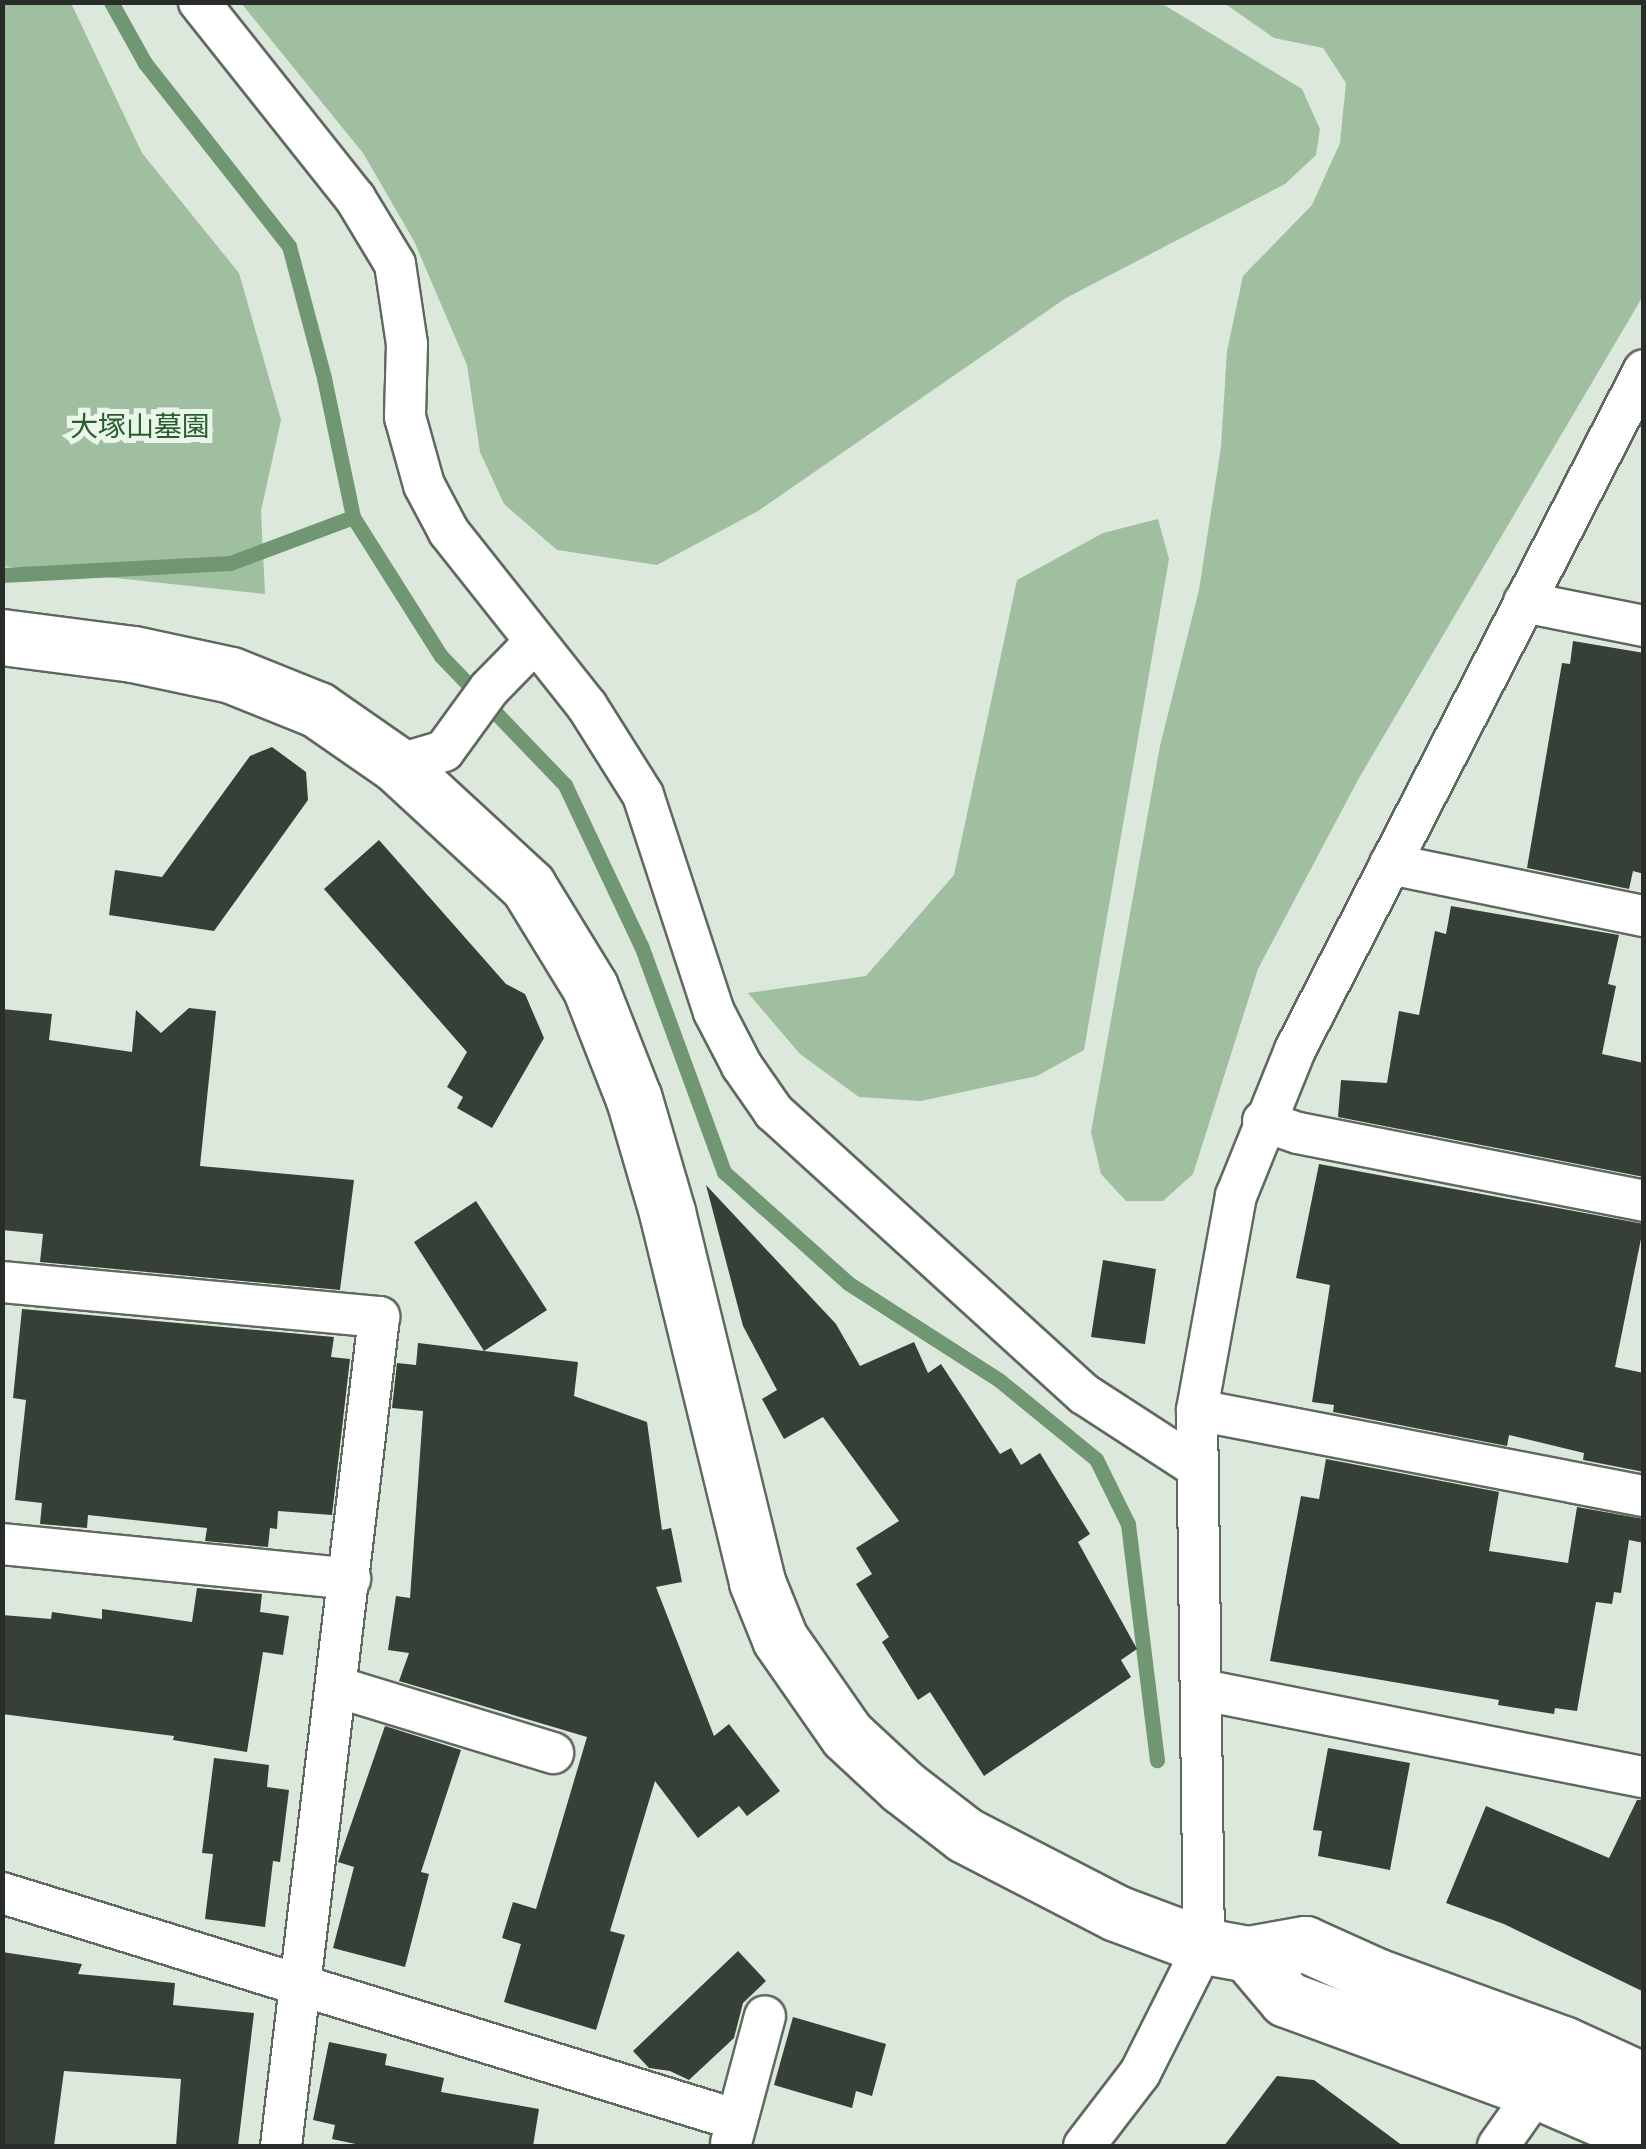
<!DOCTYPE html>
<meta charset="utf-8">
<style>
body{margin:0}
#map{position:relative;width:1646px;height:2149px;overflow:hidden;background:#dce8dc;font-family:Montserrat,"Noto Sans JP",sans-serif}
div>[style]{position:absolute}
.green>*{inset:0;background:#a0bfa0}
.stream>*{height:15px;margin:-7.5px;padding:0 7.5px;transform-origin:7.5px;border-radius:7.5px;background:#719672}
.building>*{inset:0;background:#374037}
.roads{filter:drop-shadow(2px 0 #5f695f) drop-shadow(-2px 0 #5f695f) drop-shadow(0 2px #5f695f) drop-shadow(0 -2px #5f695f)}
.street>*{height:40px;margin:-20px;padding:0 20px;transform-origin:20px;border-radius:20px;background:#fff}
.secondary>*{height:55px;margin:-27.5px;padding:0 27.5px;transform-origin:27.5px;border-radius:27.5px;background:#fff}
span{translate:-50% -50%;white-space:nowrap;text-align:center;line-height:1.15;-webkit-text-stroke:10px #e9f6e9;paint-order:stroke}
.park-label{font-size:28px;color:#285d2c}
.frame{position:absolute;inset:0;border:5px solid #292d29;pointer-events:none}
</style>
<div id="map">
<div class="green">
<i style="clip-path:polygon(3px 2px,71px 3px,142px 153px,239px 273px,281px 420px,261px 511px,265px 594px,3px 566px)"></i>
<i style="clip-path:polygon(241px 3px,1161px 3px,1302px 89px,1320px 129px,1316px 155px,1285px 184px,1066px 298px,758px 511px,657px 565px,557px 550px,504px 504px,480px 452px,467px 365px,414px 241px,363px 153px)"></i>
<i style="clip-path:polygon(1224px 3px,1643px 3px,1643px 296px,1359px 778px,1258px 969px,1193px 1174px,1163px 1201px,1126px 1201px,1101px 1174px,1091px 1132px,1160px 746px,1199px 590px,1221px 447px,1227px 351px,1243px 276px,1312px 205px,1340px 143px,1346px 83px,1323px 48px,1274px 38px)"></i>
<i style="clip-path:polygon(1158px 519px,1169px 559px,1084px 1050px,1037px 1076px,921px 1101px,859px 1097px,800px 1054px,748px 993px,866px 976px,954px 875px,1017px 580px,1103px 533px)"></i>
</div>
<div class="stream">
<i style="left:111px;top:2px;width:70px;rotate:60.9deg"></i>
<i style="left:145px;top:63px;width:233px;rotate:51.8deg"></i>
<i style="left:289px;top:246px;width:137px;rotate:75.1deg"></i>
<i style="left:324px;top:378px;width:142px;rotate:78.2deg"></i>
<i style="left:353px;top:517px;width:165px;rotate:57.7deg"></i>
<i style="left:441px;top:656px;width:179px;rotate:46.1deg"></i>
<i style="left:565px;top:785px;width:180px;rotate:64.7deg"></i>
<i style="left:642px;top:948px;width:239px;rotate:69.9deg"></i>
<i style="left:724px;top:1172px;width:166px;rotate:41.8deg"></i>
<i style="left:848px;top:1283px;width:179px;rotate:32.7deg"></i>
<i style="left:999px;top:1380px;width:125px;rotate:39.2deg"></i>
<i style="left:1096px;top:1459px;width:72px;rotate:63.8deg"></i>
<i style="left:1128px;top:1524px;width:238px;rotate:83deg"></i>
<i style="left:2px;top:575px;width:228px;rotate:-3deg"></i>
<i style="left:230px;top:563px;width:131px;rotate:-20.5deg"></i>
</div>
<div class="building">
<i style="clip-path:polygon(1573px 641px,1644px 653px,1644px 874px,1633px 871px,1629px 889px,1527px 868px,1562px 663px,1570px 664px)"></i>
<i style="clip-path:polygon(272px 747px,306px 772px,308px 800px,214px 931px,109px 915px,115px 870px,162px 877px,250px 756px)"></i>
<i style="clip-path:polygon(379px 840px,506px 984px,525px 994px,544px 1038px,492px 1128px,457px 1108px,463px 1097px,447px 1087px,467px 1052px,324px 889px)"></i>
<i style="clip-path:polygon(1451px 906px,1619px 935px,1608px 984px,1616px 986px,1602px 1054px,1644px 1063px,1644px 1177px,1338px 1117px,1341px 1080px,1387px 1083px,1399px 1011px,1419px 1015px,1435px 931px,1446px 934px)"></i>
<i style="clip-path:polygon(189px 1008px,216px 1011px,200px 1166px,354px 1180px,340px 1290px,40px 1262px,43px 1234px,2px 1230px,2px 1009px,52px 1014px,49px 1040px,132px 1052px,136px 1010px,161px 1033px)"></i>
<i style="clip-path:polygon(1319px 1164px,1644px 1224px,1615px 1367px,1644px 1373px,1644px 1472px,1583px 1460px,1584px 1453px,1509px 1435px,1507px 1446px,1333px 1412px,1334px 1405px,1312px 1402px,1330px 1285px,1296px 1278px)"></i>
<i style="clip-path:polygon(706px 1185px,836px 1324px,860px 1366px,914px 1342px,928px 1373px,941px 1364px,1000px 1454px,1011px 1448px,1021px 1465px,1040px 1453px,1090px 1534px,1078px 1542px,1137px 1649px,1121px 1660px,1131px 1677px,984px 1776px,930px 1692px,918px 1700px,882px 1642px,889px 1637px,856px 1584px,872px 1574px,856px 1548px,899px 1521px,823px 1417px,784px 1439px,762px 1399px,777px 1390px,743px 1326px)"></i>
<i style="clip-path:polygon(476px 1201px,547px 1310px,484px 1351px,578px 1362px,574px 1396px,647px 1422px,662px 1530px,671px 1528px,682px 1582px,656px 1587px,714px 1736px,729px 1724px,780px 1791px,747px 1816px,739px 1806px,698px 1838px,655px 1781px,610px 1931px,625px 1935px,596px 2030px,504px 2002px,521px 1944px,502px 1938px,513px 1902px,536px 1909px,587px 1737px,399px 1681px,409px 1653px,388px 1650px,396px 1596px,410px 1598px,423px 1411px,392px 1408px,397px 1363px,416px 1365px,418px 1343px,484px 1351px,414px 1242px)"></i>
<i style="clip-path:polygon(1103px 1260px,1156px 1269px,1145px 1344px,1091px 1337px)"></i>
<i style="clip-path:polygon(22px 1309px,334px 1337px,331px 1357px,350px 1359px,332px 1515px,278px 1511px,277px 1529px,270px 1528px,268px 1547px,205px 1541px,207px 1528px,88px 1515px,87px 1528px,40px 1524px,42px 1503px,15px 1500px,26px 1400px,13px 1398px)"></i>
<i style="clip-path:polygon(1326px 1459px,1499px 1492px,1489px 1551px,1568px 1563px,1577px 1507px,1644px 1519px,1644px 1543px,1629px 1540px,1621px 1593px,1614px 1592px,1612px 1604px,1596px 1602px,1577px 1711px,1555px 1708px,1554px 1714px,1498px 1705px,1499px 1700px,1270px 1661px,1301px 1496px,1319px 1499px)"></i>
<i style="clip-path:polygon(197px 1588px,262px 1594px,260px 1612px,289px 1616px,283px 1655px,263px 1652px,247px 1752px,173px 1740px,174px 1736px,2px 1714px,2px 1615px,51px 1619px,52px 1612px,102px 1619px,102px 1609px,192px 1622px)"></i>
<i style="clip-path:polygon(385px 1726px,461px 1750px,421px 1872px,429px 1874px,405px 1967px,333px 1948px,354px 1867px,338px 1862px)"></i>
<i style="clip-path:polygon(1328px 1748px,1410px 1763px,1390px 1870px,1318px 1856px,1322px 1831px,1313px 1830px)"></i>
<i style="clip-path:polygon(214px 1758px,269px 1765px,267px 1787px,289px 1790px,280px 1862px,273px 1861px,265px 1927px,205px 1919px,213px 1854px,202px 1853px)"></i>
<i style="clip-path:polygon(1637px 1800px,1644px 1800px,1644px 1992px,1504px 1924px,1446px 1903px,1486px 1806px,1609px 1858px)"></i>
<i style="clip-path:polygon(738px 1951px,766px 1981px,743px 2003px,734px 2038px,689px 2080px,670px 2071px,649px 2068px,633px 2051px)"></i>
<i style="clip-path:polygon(2px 1952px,82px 1964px,78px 1974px,175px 1983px,173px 2005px,254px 2013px,238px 2146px,176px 2146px,181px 2079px,64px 2071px,54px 2146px,2px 2146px)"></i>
<i style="clip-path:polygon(793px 2017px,886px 2044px,872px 2096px,856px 2091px,852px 2108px,774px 2085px)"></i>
<i style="clip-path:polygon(329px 2042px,387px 2054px,385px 2065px,444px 2078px,441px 2092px,539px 2109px,533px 2146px,365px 2146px,332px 2139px,335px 2125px,313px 2120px)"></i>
<i style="clip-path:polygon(1277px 2076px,1314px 2080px,1403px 2146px,1224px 2146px)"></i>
</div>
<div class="roads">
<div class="street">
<i style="left:199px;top:2px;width:251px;rotate:51.5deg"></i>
<i style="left:355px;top:198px;width:77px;rotate:58.8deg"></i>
<i style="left:395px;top:264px;width:81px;rotate:81.5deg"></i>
<i style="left:407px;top:344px;width:73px;rotate:91.6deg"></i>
<i style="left:405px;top:417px;width:71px;rotate:74.4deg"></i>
<i style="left:424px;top:485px;width:53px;rotate:62deg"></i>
<i style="left:449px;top:532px;width:222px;rotate:51.6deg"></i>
<i style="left:587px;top:706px;width:105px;rotate:57.8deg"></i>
<i style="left:643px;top:795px;width:228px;rotate:71.9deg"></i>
<i style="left:714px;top:1012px;width:61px;rotate:62.6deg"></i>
<i style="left:742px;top:1066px;width:56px;rotate:55.2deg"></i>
<i style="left:774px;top:1112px;width:419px;rotate:42.3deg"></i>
<i style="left:1084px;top:1394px;width:132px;rotate:33deg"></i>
<i style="left:1524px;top:602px;width:122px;rotate:11.3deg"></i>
<i style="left:397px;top:765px;width:49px;rotate:-16.6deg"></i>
<i style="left:444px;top:751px;width:77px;rotate:-54deg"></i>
<i style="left:489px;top:689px;width:64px;rotate:-45.6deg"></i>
<i style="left:1390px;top:864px;width:259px;rotate:11.6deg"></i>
<i style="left:1263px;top:1121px;width:37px;rotate:19deg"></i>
<i style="left:1298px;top:1133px;width:353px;rotate:11.1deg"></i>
<i style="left:2px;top:1282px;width:379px;rotate:5.3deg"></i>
<i style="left:379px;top:1317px;width:835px;rotate:96.74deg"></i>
<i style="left:1197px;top:1410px;width:455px;rotate:10.9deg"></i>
<i style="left:2px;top:1544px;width:350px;rotate:5.7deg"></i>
<i style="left:337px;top:1687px;width:226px;rotate:17deg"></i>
<i style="left:1203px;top:1690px;width:449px;rotate:11.2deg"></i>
<i style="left:2px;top:1893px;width:769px;rotate:17.16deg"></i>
<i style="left:731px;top:2143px;width:131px;rotate:-75deg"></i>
<i style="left:1084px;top:2146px;width:92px;rotate:-52.5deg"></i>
<i style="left:1140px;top:2073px;width:142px;rotate:-63.3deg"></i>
<i style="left:1204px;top:1946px;width:536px;rotate:-90.75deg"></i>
<i style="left:1197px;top:1410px;width:218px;rotate:-79.7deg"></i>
<i style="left:1236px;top:1196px;width:157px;rotate:-68deg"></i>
<i style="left:1295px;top:1050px;width:764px;rotate:-62.83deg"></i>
<i style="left:1498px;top:2146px;width:67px;rotate:-54.7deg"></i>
</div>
<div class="secondary">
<i style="left:2px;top:637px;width:132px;rotate:7.4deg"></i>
<i style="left:133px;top:654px;width:100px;rotate:12.1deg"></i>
<i style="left:231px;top:675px;width:94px;rotate:21.9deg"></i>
<i style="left:318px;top:710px;width:96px;rotate:34.8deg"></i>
<i style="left:397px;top:765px;width:178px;rotate:42.7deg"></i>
<i style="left:528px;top:886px;width:119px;rotate:58.5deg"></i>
<i style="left:590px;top:987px;width:120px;rotate:68.6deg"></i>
<i style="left:634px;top:1099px;width:118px;rotate:73.7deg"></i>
<i style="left:667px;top:1212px;width:381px;rotate:76.3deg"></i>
<i style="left:757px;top:1582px;width:61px;rotate:68deg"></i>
<i style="left:780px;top:1639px;width:117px;rotate:55.1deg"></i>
<i style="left:847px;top:1735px;width:76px;rotate:42.9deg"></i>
<i style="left:903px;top:1787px;width:78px;rotate:37.7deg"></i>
<i style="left:965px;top:1835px;width:170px;rotate:27.3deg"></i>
<i style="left:1116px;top:1913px;width:94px;rotate:20.6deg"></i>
<i style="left:1204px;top:1946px;width:45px;rotate:10.3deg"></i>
<i style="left:1248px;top:1954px;width:58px;rotate:-10deg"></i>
<i style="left:1305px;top:1944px;width:78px;rotate:24.3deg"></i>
<i style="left:1376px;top:1976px;width:199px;rotate:20deg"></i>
<i style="left:1563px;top:2044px;width:89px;rotate:24.6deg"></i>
<i style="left:1248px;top:1954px;width:59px;rotate:49.8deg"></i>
<i style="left:1286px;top:1999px;width:273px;rotate:20.2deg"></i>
<i style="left:1542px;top:2093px;width:111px;rotate:23.3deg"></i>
</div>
</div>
<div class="park-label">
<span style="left:140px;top:426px">大塚山墓園</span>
</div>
<div class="frame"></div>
</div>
